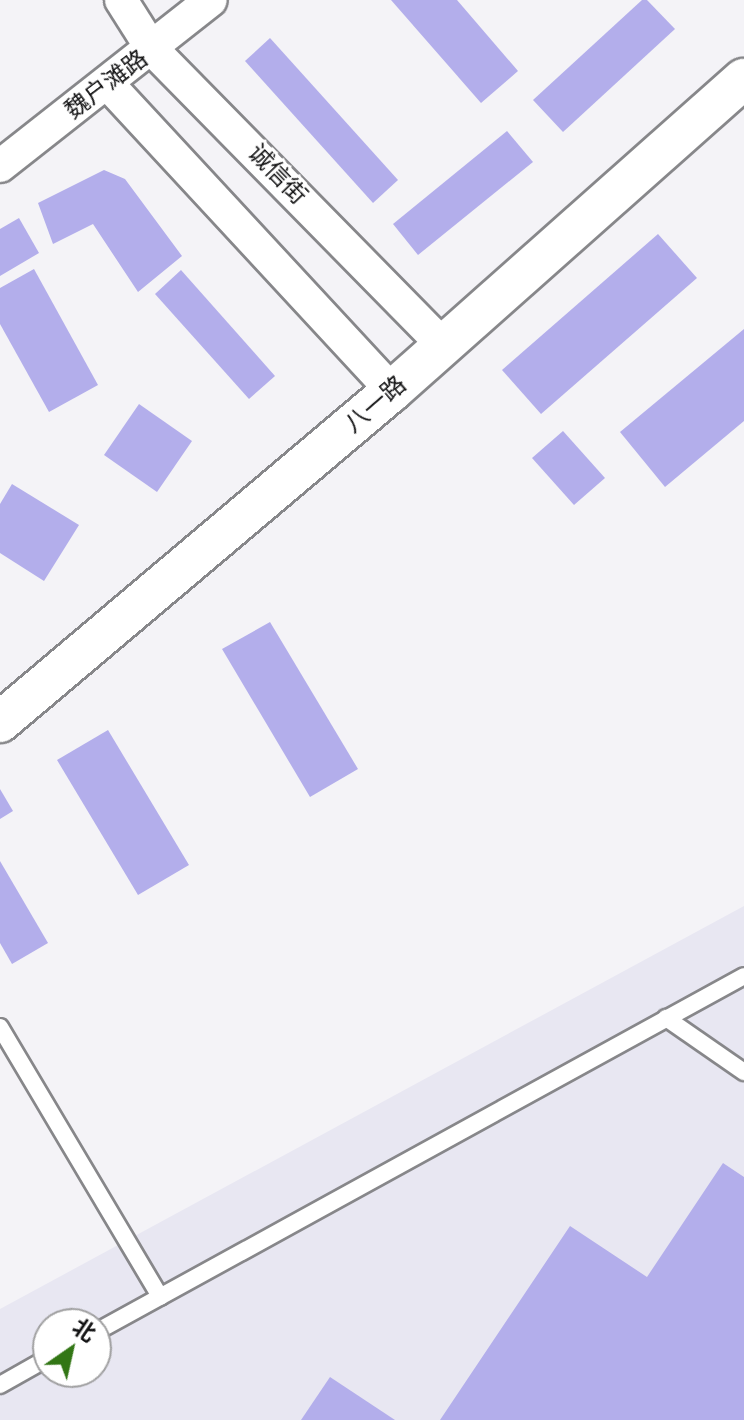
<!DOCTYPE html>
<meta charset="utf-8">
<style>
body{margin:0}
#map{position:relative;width:744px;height:1420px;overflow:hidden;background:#f4f3f7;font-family:Mulish,"Noto Sans SC",sans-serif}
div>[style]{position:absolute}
.built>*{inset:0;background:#e8e7f2}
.building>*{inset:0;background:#b3aeeb}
.roads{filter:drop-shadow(2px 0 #87878a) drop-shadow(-2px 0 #87878a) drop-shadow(0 2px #87878a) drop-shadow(0 -2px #87878a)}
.service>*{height:16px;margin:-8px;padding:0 8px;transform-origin:8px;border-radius:8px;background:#fff}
.minor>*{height:32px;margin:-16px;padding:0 16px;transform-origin:16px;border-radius:16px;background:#fff}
.tertiary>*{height:40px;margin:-20px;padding:0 20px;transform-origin:20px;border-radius:20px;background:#fff}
span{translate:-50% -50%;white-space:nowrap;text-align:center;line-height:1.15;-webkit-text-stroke:6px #fff;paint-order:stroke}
.street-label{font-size:24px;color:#121213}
.north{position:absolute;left:32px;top:1308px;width:80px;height:80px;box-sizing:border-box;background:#fff;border:2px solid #a0a0a1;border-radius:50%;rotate:34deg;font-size:22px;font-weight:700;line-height:32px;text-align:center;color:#121213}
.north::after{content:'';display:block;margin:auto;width:28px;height:36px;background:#327615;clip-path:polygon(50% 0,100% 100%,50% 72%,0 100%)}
</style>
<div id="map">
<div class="built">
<i style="clip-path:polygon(evenodd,744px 906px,744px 1420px,0 1420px,0 1309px,744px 906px,48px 1324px,96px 1324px,96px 1372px,48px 1372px,48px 1324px)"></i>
</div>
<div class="building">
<i style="clip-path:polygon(391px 0,457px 0,518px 71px,481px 103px)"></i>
<i style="clip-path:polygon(642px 0,647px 0,675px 29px,563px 132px,533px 100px)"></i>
<i style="clip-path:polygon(270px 38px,398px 180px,373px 203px,245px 61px)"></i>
<i style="clip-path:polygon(507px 131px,533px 162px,418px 255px,393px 224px)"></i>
<i style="clip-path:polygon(104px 170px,125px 179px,182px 256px,138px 292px,93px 224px,53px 244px,38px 203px)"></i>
<i style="clip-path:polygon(19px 218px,39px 253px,0 276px,0 229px)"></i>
<i style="clip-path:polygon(658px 234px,697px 278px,541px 414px,502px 370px)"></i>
<i style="clip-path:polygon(34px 269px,98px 385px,49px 412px,0 324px,0 288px)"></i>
<i style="clip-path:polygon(181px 270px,275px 376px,249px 399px,155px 294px)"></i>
<i style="clip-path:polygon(744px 329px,744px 421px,665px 487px,620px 432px)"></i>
<i style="clip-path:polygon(139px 404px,192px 441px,157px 492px,104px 455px)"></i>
<i style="clip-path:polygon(563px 431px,605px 478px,574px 505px,532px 458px)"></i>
<i style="clip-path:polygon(12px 484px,79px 525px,44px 581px,0 553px,0 504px)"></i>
<i style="clip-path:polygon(270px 622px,358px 769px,310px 797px,222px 649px)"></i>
<i style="clip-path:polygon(108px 730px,189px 865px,138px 895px,57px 760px)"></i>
<i style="clip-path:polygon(0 789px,13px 811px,0 819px)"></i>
<i style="clip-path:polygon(0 861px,48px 943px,12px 964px,0 943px)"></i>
<i style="clip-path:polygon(723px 1163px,744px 1177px,744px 1420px,440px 1420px,570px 1226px,647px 1277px)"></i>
<i style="clip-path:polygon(330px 1377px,395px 1420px,301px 1420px)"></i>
</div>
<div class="roads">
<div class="service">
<i style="left:666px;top:1018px;width:95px;rotate:34.7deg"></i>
<i style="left:0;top:1027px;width:314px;rotate:59.3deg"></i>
<i style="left:96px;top:1332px;width:739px;rotate:-28.78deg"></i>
<i style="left:0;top:1385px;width:55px;rotate:-29.4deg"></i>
</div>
<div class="minor">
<i style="left:121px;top:0;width:58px;rotate:57.7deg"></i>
<i style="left:152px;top:49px;width:414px;rotate:45.5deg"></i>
<i style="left:107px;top:83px;width:420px;rotate:47.2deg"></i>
<i style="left:0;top:166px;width:268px;rotate:-38.2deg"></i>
</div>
<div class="tertiary">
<i style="left:0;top:722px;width:513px;rotate:-40.18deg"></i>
<i style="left:392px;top:391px;width:470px;rotate:-41.6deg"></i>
</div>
</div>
<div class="street-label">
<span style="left:106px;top:84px;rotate:-37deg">魏户滩路</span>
<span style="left:278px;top:174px;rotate:46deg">诚信街</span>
<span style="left:375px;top:404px;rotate:-41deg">八一路</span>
</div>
<div class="north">北</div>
</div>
